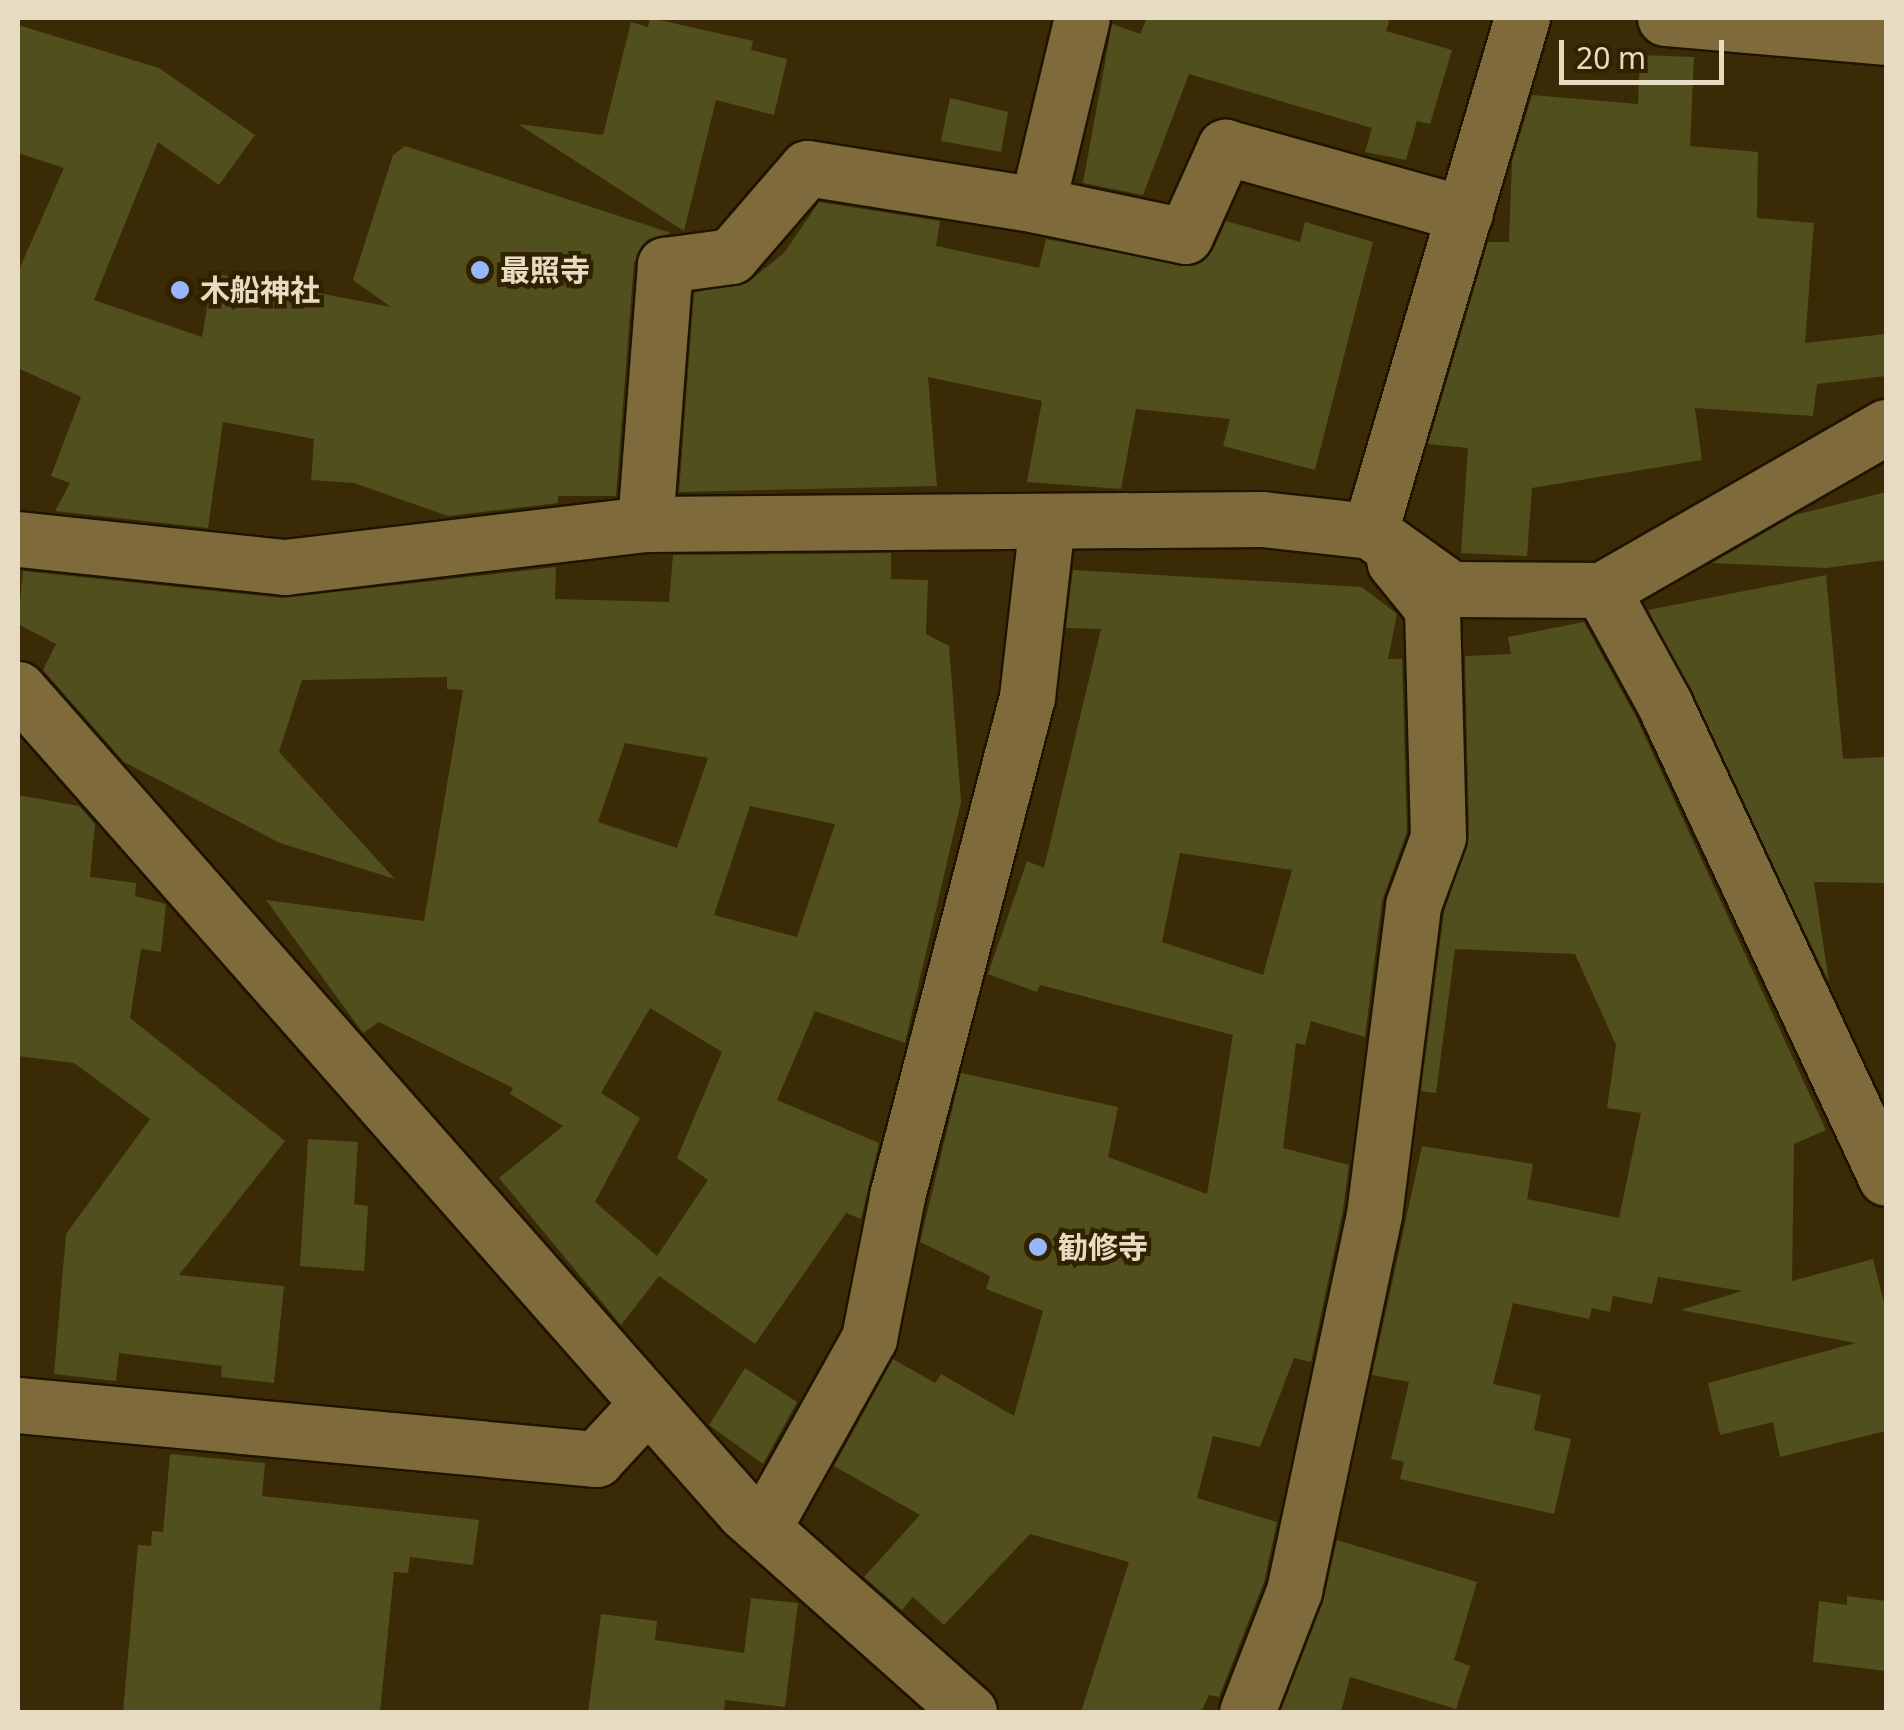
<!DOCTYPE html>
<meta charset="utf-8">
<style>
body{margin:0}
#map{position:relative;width:1904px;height:1730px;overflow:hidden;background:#3a2b06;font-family:"Noto Sans","Noto Sans JP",sans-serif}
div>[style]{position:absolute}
.building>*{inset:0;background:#514f1d}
.roads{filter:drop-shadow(2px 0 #1e1400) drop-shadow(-2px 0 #1e1400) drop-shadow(0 2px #1e1400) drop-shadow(0 -2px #1e1400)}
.minor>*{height:55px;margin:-27.5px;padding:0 27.5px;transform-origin:27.5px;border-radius:27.5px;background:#7f6a3c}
.dots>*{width:28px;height:28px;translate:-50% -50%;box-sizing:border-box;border:5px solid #302100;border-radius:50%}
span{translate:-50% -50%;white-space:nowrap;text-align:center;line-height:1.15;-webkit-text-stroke:9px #302100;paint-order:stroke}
.poi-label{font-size:30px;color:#e7dcc3;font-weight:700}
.left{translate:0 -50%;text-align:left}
.frame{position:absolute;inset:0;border:20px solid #e7dcc3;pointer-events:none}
.scale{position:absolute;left:1559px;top:40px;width:165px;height:45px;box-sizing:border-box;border:5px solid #e7dcc3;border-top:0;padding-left:12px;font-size:30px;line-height:35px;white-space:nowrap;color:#e7dcc3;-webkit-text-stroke:8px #302100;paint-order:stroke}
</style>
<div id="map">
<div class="building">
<i style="clip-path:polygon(650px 18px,753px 41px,751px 50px,787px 59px,774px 115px,716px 100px,684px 231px,518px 124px,603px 135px,631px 22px,648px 27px)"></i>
<i style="clip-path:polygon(1147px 18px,1390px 18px,1386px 31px,1452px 50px,1430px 124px,1417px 121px,1406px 160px,1365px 152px,1372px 128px,1189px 74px,1143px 195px,1083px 183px,1112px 24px,1140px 34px)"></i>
<i style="clip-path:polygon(18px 25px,159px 68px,255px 135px,219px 185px,158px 142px,94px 300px,202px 337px,213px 273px,391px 307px,353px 280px,393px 155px,405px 146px,671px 233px,647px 240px,634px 262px,616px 496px,558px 496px,558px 503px,448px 516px,354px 483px,311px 480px,314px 439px,223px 422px,208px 528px,55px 511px,70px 483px,51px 476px,81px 397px,18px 368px,18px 272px,64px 168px,18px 153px)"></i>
<i style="clip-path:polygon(1640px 55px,1694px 57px,1690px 146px,1758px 152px,1757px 218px,1814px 223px,1805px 343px,1886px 334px,1886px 376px,1817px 384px,1813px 416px,1695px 408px,1702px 460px,1532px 488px,1527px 556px,1461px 553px,1468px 448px,1428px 444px,1488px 242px,1509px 242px,1512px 161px,1532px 95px,1638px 104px)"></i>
<i style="clip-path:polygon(950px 98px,1008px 112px,1001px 152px,941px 141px)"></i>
<i style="clip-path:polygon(819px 202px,940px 221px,936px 246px,1039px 268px,1046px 239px,1193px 266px,1213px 250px,1226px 221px,1300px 242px,1305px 222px,1373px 242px,1315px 470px,1223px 446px,1230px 419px,1136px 409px,1121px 489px,1027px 482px,1042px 401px,928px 377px,937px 486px,679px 492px,694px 293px,754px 277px,784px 253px)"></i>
<i style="clip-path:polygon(1886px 492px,1886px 560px,1826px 568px,1712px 563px,1795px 515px)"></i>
<i style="clip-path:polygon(evenodd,891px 553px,891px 579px,928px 580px,926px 634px,949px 646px,961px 802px,905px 1043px,815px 1011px,777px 1100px,879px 1143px,861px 1219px,846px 1213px,755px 1344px,659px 1276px,621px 1325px,499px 1178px,563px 1126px,510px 1094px,513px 1088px,379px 1022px,363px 1033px,266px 900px,424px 921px,463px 690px,447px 689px,447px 677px,302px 680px,279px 752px,395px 879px,280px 843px,124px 762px,43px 670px,56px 644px,18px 624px,23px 571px,282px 598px,556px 567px,555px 599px,669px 602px,673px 555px,891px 553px,625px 743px,708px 758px,677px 848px,598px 822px,625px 743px,891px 553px,750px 806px,835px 824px,797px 937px,714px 915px,750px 806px,891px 553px,650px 1008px,722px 1052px,677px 1158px,708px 1180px,657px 1256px,595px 1202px,640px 1118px,601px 1093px,650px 1008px)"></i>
<i style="clip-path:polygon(evenodd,1073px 570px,1362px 587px,1397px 614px,1388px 659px,1402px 659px,1407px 832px,1382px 901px,1365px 1037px,1311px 1021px,1305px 1045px,1296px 1043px,1283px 1148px,1349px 1165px,1343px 1210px,1311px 1362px,1294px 1358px,1260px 1447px,1213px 1436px,1197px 1498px,1277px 1522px,1264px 1582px,1219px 1697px,1209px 1695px,1201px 1712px,1081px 1712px,1129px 1562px,1030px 1534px,944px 1625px,913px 1597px,902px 1610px,864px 1577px,920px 1515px,834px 1466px,893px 1359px,935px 1383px,941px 1374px,1014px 1416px,1043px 1311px,986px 1289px,990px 1276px,920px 1242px,961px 1073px,1118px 1107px,1108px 1157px,1207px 1194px,1233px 1035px,1040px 985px,1037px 992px,988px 974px,1027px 861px,1044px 868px,1101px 629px,1066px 628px,1073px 570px,1180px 853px,1292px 870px,1263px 975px,1162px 942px,1180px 853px)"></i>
<i style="clip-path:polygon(1826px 575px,1843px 759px,1886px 757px,1885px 883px,1814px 882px,1829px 982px,1648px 610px)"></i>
<i style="clip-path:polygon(1584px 622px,1636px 717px,1826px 1130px,1794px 1144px,1792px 1281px,1873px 1259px,1886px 1311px,1886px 1431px,1780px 1457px,1773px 1422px,1720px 1435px,1708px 1383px,1856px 1343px,1681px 1310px,1742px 1291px,1658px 1277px,1652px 1304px,1613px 1296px,1610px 1312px,1592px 1308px,1589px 1319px,1513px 1303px,1493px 1384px,1541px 1395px,1534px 1430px,1571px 1439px,1554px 1514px,1400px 1479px,1404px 1462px,1391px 1459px,1409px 1382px,1372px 1375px,1422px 1146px,1533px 1164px,1527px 1199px,1619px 1218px,1641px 1113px,1607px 1108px,1616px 1045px,1575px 954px,1455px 949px,1436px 1093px,1421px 1091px,1444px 912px,1469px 837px,1465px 656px,1511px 654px,1508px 637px)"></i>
<i style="clip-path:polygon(18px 795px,79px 806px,95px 824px,90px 877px,136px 883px,135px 896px,166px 904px,161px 952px,141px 949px,130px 1018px,285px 1141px,179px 1275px,284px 1286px,274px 1383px,221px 1377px,222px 1366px,119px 1353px,116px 1381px,54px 1374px,66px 1234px,150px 1119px,74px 1063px,18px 1056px)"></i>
<i style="clip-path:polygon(308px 1139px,358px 1142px,354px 1204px,368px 1206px,364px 1271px,300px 1266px)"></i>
<i style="clip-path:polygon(745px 1368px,797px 1402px,763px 1464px,709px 1425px)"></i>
<i style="clip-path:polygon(170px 1454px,265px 1463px,262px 1496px,479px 1520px,473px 1565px,410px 1557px,408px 1573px,394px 1572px,380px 1712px,123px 1712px,138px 1545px,151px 1546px,152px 1531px,163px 1532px)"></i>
<i style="clip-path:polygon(1337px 1540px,1477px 1582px,1454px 1660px,1470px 1666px,1456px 1709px,1350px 1677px,1341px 1712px,1280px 1712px,1323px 1602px)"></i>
<i style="clip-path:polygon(1847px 1596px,1886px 1601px,1886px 1671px,1813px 1662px,1819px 1601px,1847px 1605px)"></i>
<i style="clip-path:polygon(751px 1598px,798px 1603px,785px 1707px,725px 1700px,724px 1712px,588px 1712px,601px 1614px,657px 1621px,655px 1640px,744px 1653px)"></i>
</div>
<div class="roads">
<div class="minor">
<i style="left:1665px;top:18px;width:222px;rotate:4.9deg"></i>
<i style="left:1037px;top:205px;width:151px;rotate:11.8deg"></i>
<i style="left:1185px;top:236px;width:98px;rotate:-65.8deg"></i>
<i style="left:1225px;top:147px;width:249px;rotate:15.6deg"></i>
<i style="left:645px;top:524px;width:260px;rotate:-85.6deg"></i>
<i style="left:665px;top:265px;width:67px;rotate:-7.8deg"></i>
<i style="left:731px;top:256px;width:116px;rotate:-49.2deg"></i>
<i style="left:807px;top:168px;width:233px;rotate:9.1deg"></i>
<i style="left:1037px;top:205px;width:192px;rotate:-76.5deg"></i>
<i style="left:1370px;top:531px;width:535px;rotate:-73.5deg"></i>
<i style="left:18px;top:539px;width:268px;rotate:6deg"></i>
<i style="left:285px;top:567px;width:363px;rotate:-6.8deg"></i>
<i style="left:645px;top:524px;width:617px;rotate:-0.46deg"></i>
<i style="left:1262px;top:519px;width:109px;rotate:6.3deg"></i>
<i style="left:1370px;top:531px;width:100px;rotate:35.6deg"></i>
<i style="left:1451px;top:589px;width:151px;rotate:0.4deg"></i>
<i style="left:1602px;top:590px;width:327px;rotate:-29.9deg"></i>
<i style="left:1602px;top:590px;width:129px;rotate:61.2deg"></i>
<i style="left:1664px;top:703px;width:524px;rotate:64.95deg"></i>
<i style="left:18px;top:689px;width:1097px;rotate:48.58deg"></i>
<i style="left:744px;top:1512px;width:301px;rotate:41.6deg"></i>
<i style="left:18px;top:1405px;width:581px;rotate:5.34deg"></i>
<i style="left:596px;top:1459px;width:76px;rotate:-47.1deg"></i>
<i style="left:763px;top:1528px;width:218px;rotate:-60.8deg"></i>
<i style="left:869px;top:1338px;width:145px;rotate:-78.8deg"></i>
<i style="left:897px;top:1196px;width:516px;rotate:-75.4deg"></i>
<i style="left:1027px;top:697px;width:177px;rotate:-83.5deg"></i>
<i style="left:1247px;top:1712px;width:130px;rotate:-68.8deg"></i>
<i style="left:1294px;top:1591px;width:384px;rotate:-78deg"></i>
<i style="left:1374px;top:1215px;width:312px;rotate:-82.8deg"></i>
<i style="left:1413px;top:905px;width:72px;rotate:-69.8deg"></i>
<i style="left:1438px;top:837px;width:229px;rotate:-91.5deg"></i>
<i style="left:1432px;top:608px;width:60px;rotate:-129deg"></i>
</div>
</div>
<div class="dots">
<i style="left:480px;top:270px;background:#97b6fd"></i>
<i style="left:180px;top:290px;background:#97b6fd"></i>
<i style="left:1038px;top:1247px;background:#97b6fd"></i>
</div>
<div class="poi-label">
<span class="left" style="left:500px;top:270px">最照寺</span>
<span class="left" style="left:200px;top:290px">木船神社</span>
<span class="left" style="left:1058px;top:1247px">勧修寺</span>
</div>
<div class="frame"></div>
<div class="scale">20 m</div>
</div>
